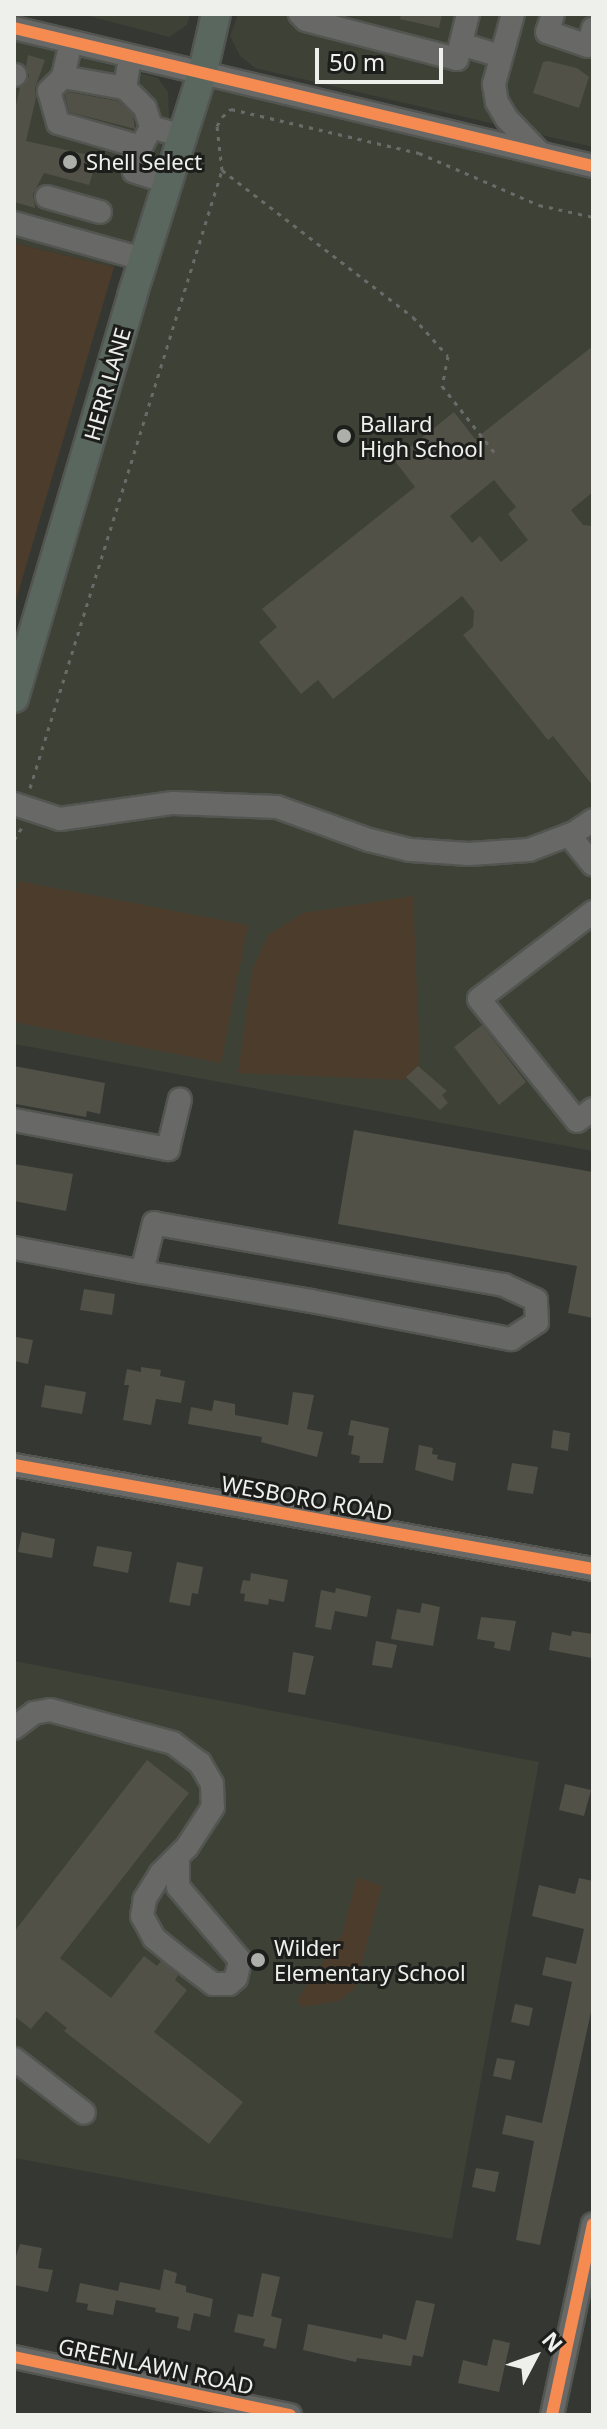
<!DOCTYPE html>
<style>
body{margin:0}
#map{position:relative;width:607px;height:2429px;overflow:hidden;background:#353732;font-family:"Noto Sans",sans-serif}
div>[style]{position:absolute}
.built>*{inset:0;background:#3d4136}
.green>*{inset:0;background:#4c3c2c}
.building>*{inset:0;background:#515147}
.path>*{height:3px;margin-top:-1.5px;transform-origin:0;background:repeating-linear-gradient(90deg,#6a6b68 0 4px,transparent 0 10px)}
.roads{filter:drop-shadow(2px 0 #535551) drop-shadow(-2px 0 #535551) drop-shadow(0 2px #535551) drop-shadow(0 -2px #535551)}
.minor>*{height:22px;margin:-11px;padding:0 11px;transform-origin:11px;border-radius:11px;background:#686966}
.major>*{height:28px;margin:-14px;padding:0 14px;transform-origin:14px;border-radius:14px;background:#5a675f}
.cycleway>*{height:12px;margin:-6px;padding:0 6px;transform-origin:6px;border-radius:6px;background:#f68b52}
.dots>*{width:22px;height:22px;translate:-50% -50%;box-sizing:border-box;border:4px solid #1d1e1b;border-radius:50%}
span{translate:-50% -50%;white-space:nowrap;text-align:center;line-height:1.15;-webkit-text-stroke:6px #1d1e1b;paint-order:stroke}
.poi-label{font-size:22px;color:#eef0ec}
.left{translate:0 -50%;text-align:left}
.street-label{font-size:22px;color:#eef0ec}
.frame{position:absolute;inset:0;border:16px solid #eef0ec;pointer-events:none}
.north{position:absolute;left:495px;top:2317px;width:80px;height:80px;-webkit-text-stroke:6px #1d1e1b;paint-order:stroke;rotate:49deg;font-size:22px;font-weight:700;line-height:32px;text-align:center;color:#eef0ec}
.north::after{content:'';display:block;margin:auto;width:28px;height:36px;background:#eef0ec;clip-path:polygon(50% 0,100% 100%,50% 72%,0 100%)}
.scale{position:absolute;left:315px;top:48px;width:128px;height:36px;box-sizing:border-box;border:4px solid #eef0ec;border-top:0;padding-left:10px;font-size:24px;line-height:28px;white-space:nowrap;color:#eef0ec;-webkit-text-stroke:6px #1d1e1b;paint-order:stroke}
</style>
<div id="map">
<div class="built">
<i style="clip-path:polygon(81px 14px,190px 14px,187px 25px,169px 37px)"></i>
<i style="clip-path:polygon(238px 14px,593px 14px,593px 147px,255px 68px,240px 56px,230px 36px)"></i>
<i style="clip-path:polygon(14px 39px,158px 78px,168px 92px,169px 117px,135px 243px,114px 267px,14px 243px)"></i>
<i style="clip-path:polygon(203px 71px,593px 166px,593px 1151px,14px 1044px,14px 705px)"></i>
<i style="clip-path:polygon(14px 1661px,539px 1762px,452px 2239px,14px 2158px)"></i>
</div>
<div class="green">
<i style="clip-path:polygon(14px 243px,114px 267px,14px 607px)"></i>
<i style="clip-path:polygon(18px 881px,248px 925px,221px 1063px,14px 1022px,14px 904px)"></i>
<i style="clip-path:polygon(413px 896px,420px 1063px,404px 1080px,238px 1073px,252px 970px,268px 935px,303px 913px)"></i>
<i style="clip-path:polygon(357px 1877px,382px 1886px,355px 1988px,339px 2001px,302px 2007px,297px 2000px,342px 1934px)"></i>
</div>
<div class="building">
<i style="clip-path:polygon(401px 14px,442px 14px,439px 28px,400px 19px)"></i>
<i style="clip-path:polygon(28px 55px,45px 60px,35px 88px,36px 98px,26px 141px,98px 157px,89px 185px,44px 173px,33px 194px,35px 208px,14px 202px,14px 113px,20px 88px,29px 76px,26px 66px)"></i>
<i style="clip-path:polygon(548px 61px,577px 68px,589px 77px,579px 108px,533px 93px,543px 62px)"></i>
<i style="clip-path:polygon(68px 92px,118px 101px,133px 115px,135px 129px,69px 112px,65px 95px)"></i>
<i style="clip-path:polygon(evenodd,593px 346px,593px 492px,571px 510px,583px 525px,593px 526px,593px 786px,553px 736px,548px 740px,463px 635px,473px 627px,474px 611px,462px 596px,333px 699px,318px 680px,301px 694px,259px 642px,277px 627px,262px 609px,415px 487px,394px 460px,454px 412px,475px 439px,593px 346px,494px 480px,516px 507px,508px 514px,528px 540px,501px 562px,480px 536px,472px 543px,450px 516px,494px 480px)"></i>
<i style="clip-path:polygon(482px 1025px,526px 1082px,499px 1105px,454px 1047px)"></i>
<i style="clip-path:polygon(14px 1066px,105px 1083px,100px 1114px,87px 1111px,86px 1117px,16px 1104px)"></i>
<i style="clip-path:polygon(418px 1066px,447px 1091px,442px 1095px,448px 1103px,440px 1110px,406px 1077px)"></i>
<i style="clip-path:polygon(354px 1130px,593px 1172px,593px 1318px,568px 1313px,577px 1266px,338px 1224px)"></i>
<i style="clip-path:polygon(14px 1164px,73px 1174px,66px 1211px,14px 1201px)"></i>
<i style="clip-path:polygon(84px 1289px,115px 1294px,112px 1315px,80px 1310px)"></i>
<i style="clip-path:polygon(16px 1337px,33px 1340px,28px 1364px,14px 1361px)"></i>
<i style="clip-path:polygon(141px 1367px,161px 1370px,160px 1376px,185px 1381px,181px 1403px,156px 1399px,151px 1425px,123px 1420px,129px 1385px,124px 1385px,127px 1369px,141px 1372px)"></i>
<i style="clip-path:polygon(45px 1385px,86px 1392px,82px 1414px,41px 1407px)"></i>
<i style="clip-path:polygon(293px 1392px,314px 1395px,307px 1429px,323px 1432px,317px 1457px,261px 1442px,262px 1437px,188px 1424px,191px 1407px,212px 1411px,214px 1400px,235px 1404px,235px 1415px,288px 1425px)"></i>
<i style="clip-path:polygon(351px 1420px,389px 1428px,383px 1463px,359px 1463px,360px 1456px,351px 1454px,354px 1436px,348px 1435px)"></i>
<i style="clip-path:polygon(553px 1430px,570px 1433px,568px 1451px,551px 1448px)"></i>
<i style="clip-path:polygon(419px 1445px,433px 1448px,432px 1454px,438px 1455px,437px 1459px,456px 1463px,453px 1481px,415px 1470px)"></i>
<i style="clip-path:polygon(512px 1463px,538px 1467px,533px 1494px,507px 1490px)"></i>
<i style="clip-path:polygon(22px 1532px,55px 1539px,52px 1558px,18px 1552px)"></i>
<i style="clip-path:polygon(97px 1546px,132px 1552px,128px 1573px,93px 1566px)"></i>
<i style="clip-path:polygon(177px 1562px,203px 1567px,198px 1594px,192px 1593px,190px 1606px,169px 1602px)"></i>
<i style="clip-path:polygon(251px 1573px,288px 1580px,284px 1602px,269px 1599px,268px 1605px,244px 1601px,245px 1594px,240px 1593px,243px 1580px,250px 1581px)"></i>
<i style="clip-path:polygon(336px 1588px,371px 1596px,367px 1617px,335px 1611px,331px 1630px,315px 1627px,321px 1590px,335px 1593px)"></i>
<i style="clip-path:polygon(422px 1603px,440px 1607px,433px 1646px,391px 1639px,397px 1609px,420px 1613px)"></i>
<i style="clip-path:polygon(481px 1617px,516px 1621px,510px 1651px,494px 1648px,495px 1642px,477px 1639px)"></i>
<i style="clip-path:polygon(572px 1631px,593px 1634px,592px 1658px,549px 1650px,552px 1632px,571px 1636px)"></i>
<i style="clip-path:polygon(376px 1641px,397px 1645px,392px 1668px,372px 1665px)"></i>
<i style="clip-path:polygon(293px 1652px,314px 1656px,305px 1695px,288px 1692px)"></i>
<i style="clip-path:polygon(147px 1760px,189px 1793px,60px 1958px,111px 1998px,144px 1956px,157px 1966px,161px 1961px,178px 1975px,175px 1980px,187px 1990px,154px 2032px,243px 2102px,209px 2144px,64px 2031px,67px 2028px,46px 2011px,31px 2029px,14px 2016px,14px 1932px)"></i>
<i style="clip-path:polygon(565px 1784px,591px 1790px,584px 1816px,559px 1810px)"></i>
<i style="clip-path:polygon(579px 1878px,593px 1881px,593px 2003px,540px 2245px,516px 2240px,534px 2141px,502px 2134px,506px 2115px,542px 2123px,572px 1982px,542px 1975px,546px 1957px,576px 1964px,584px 1929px,532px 1916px,539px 1885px,575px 1894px)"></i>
<i style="clip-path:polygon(515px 2004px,533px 2008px,529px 2026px,511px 2022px)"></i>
<i style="clip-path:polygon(497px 2058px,515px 2061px,511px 2080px,493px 2076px)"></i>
<i style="clip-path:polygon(476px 2168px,499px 2172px,495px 2192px,472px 2187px)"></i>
<i style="clip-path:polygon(20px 2244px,42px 2248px,38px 2268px,53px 2270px,48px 2292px,14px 2285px,14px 2262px)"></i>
<i style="clip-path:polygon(164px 2269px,177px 2273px,175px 2283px,186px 2286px,186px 2292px,213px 2299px,210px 2317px,194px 2313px,190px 2331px,177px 2328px,179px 2317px,155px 2312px,156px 2308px,116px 2300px,113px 2315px,87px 2310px,88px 2304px,76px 2302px,80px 2283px,118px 2291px,120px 2282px,160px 2290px)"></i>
<i style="clip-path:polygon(262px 2273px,280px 2277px,271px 2316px,282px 2319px,276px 2349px,263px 2346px,265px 2339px,234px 2332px,238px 2314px,253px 2317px)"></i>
<i style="clip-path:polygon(416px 2300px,435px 2304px,423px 2357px,413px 2355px,411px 2366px,357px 2358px,356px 2362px,303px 2350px,308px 2324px,382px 2339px,383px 2334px,406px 2340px)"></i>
<i style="clip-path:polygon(493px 2339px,510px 2343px,499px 2392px,458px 2383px,463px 2360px,487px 2366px)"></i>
</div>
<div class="path">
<i style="left:222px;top:170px;width:241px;rotate:37.6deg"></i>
<i style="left:413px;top:317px;width:52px;rotate:48.1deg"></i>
<i style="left:448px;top:356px;width:31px;rotate:101deg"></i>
<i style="left:442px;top:386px;width:85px;rotate:51.7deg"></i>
<i style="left:30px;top:788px;width:647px;rotate:-72.74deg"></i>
<i style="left:222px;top:170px;width:44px;rotate:-96.5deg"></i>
<i style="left:217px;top:126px;width:10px;rotate:-61deg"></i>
<i style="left:222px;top:117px;width:12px;rotate:-42deg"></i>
<i style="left:231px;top:109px;width:193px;rotate:13.2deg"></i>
<i style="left:419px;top:153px;width:131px;rotate:23.4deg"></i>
<i style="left:539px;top:205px;width:55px;rotate:12.5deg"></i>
<i style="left:14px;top:840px;width:15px;rotate:-58deg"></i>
</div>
<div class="roads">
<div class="minor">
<i style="left:300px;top:14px;width:8px;rotate:45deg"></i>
<i style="left:306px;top:20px;width:156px;rotate:14.5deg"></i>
<i style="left:457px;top:59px;width:46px;rotate:-76.3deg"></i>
<i style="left:513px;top:14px;width:73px;rotate:105.2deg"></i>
<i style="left:494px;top:84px;width:18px;rotate:81deg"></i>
<i style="left:497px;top:102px;width:20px;rotate:60deg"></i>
<i style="left:507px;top:119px;width:46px;rotate:45.9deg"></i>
<i style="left:553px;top:14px;width:19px;rotate:108deg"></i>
<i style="left:547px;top:32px;width:43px;rotate:18.9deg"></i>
<i style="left:588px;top:46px;width:18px;rotate:-74deg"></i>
<i style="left:14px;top:28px;width:595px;rotate:13.41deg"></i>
<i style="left:71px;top:42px;width:36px;rotate:103deg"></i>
<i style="left:63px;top:77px;width:63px;rotate:10.1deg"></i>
<i style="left:125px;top:88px;width:32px;rotate:-81deg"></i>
<i style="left:461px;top:44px;width:41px;rotate:17.1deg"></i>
<i style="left:14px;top:75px;width:1px"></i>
<i style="left:63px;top:77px;width:20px;rotate:135deg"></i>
<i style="left:49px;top:91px;width:33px;rotate:74deg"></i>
<i style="left:58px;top:123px;width:86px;rotate:16.1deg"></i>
<i style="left:125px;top:88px;width:28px;rotate:45deg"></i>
<i style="left:145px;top:108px;width:20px;rotate:72deg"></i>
<i style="left:167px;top:182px;width:35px;rotate:-162deg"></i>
<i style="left:134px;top:171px;width:25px;rotate:-74deg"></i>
<i style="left:141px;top:147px;width:22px;rotate:-63deg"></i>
<i style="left:151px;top:127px;width:32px;rotate:16deg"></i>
<i style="left:47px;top:197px;width:55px;rotate:15.8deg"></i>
<i style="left:14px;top:223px;width:134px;rotate:15.6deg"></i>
<i style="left:14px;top:804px;width:48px;rotate:18.1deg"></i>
<i style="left:60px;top:819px;width:114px;rotate:-8.1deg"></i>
<i style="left:173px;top:803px;width:104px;rotate:2.2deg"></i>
<i style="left:277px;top:807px;width:98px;rotate:19.7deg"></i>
<i style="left:369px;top:840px;width:42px;rotate:13.7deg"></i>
<i style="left:410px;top:850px;width:59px;rotate:3.9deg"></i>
<i style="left:469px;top:854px;width:60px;rotate:-3.8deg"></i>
<i style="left:529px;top:850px;width:48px;rotate:-20.7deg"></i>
<i style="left:574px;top:833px;width:23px;rotate:-34deg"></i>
<i style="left:569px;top:835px;width:38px;rotate:51deg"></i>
<i style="left:593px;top:912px;width:143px;rotate:142.7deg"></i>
<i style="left:479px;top:999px;width:156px;rotate:51.2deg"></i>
<i style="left:577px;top:1121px;width:20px;rotate:-37deg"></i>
<i style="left:14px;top:1120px;width:157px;rotate:10.7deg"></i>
<i style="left:168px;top:1149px;width:51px;rotate:-76.5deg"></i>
<i style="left:14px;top:1248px;width:130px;rotate:10.6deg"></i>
<i style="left:142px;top:1272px;width:171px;rotate:9.7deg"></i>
<i style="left:311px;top:1301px;width:204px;rotate:10.8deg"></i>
<i style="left:511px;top:1339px;width:31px;rotate:-33deg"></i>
<i style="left:537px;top:1322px;width:22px;rotate:-93deg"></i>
<i style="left:536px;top:1300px;width:35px;rotate:-155deg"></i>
<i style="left:504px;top:1285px;width:355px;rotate:-170deg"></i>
<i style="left:154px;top:1223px;width:50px;rotate:103.8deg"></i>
<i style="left:14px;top:1465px;width:588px;rotate:10.18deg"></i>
<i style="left:14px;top:1728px;width:25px;rotate:-37deg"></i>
<i style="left:34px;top:1713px;width:16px;rotate:-11deg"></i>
<i style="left:50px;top:1710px;width:127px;rotate:15deg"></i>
<i style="left:173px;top:1743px;width:34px;rotate:37deg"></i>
<i style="left:200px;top:1763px;width:24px;rotate:60deg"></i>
<i style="left:212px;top:1784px;width:23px;rotate:88deg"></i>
<i style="left:213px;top:1807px;width:48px;rotate:123deg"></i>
<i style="left:187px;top:1847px;width:37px;rotate:135deg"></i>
<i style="left:161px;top:1873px;width:31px;rotate:122deg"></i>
<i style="left:145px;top:1899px;width:17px;rotate:100deg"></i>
<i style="left:142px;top:1916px;width:25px;rotate:61deg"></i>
<i style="left:154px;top:1938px;width:28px;rotate:39deg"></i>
<i style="left:176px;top:1956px;width:46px;rotate:37.1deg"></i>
<i style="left:213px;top:1984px;width:16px"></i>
<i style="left:229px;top:1984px;width:9px;rotate:-41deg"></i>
<i style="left:236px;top:1978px;width:18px;rotate:-77deg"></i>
<i style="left:240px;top:1960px;width:96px;rotate:-130.3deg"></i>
<i style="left:178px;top:1887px;width:29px;rotate:-90deg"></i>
<i style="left:14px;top:2059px;width:88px;rotate:37.6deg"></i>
<i style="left:14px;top:2357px;width:282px;rotate:11.9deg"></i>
<i style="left:552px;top:2415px;width:195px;rotate:-77.9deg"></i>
</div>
<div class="major">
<i style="left:14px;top:698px;width:419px;rotate:-73.6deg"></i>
<i style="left:132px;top:296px;width:236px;rotate:-72.5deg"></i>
<i style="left:203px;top:71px;width:58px;rotate:-77.2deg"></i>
</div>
</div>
<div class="cycleway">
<i style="left:14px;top:28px;width:595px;rotate:13.41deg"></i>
<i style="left:14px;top:1465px;width:588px;rotate:10.18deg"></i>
<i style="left:14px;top:2357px;width:282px;rotate:11.9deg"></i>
<i style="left:552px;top:2415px;width:195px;rotate:-77.9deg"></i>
</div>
<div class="dots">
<i style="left:70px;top:162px;background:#adafab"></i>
<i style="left:344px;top:436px;background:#adafab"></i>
<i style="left:258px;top:1960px;background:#adafab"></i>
</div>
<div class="poi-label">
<span class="left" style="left:86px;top:162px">Shell Select</span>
<span class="left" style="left:360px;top:436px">Ballard<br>High School</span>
<span class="left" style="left:274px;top:1960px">Wilder<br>Elementary School</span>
</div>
<div class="street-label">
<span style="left:107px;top:384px;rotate:-74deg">HERR LANE</span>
<span style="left:307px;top:1498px;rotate:10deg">WESBORO ROAD</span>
<span style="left:156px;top:2366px;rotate:12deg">GREENLAWN ROAD</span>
</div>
<div class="frame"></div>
<div class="north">N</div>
<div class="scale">50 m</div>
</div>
